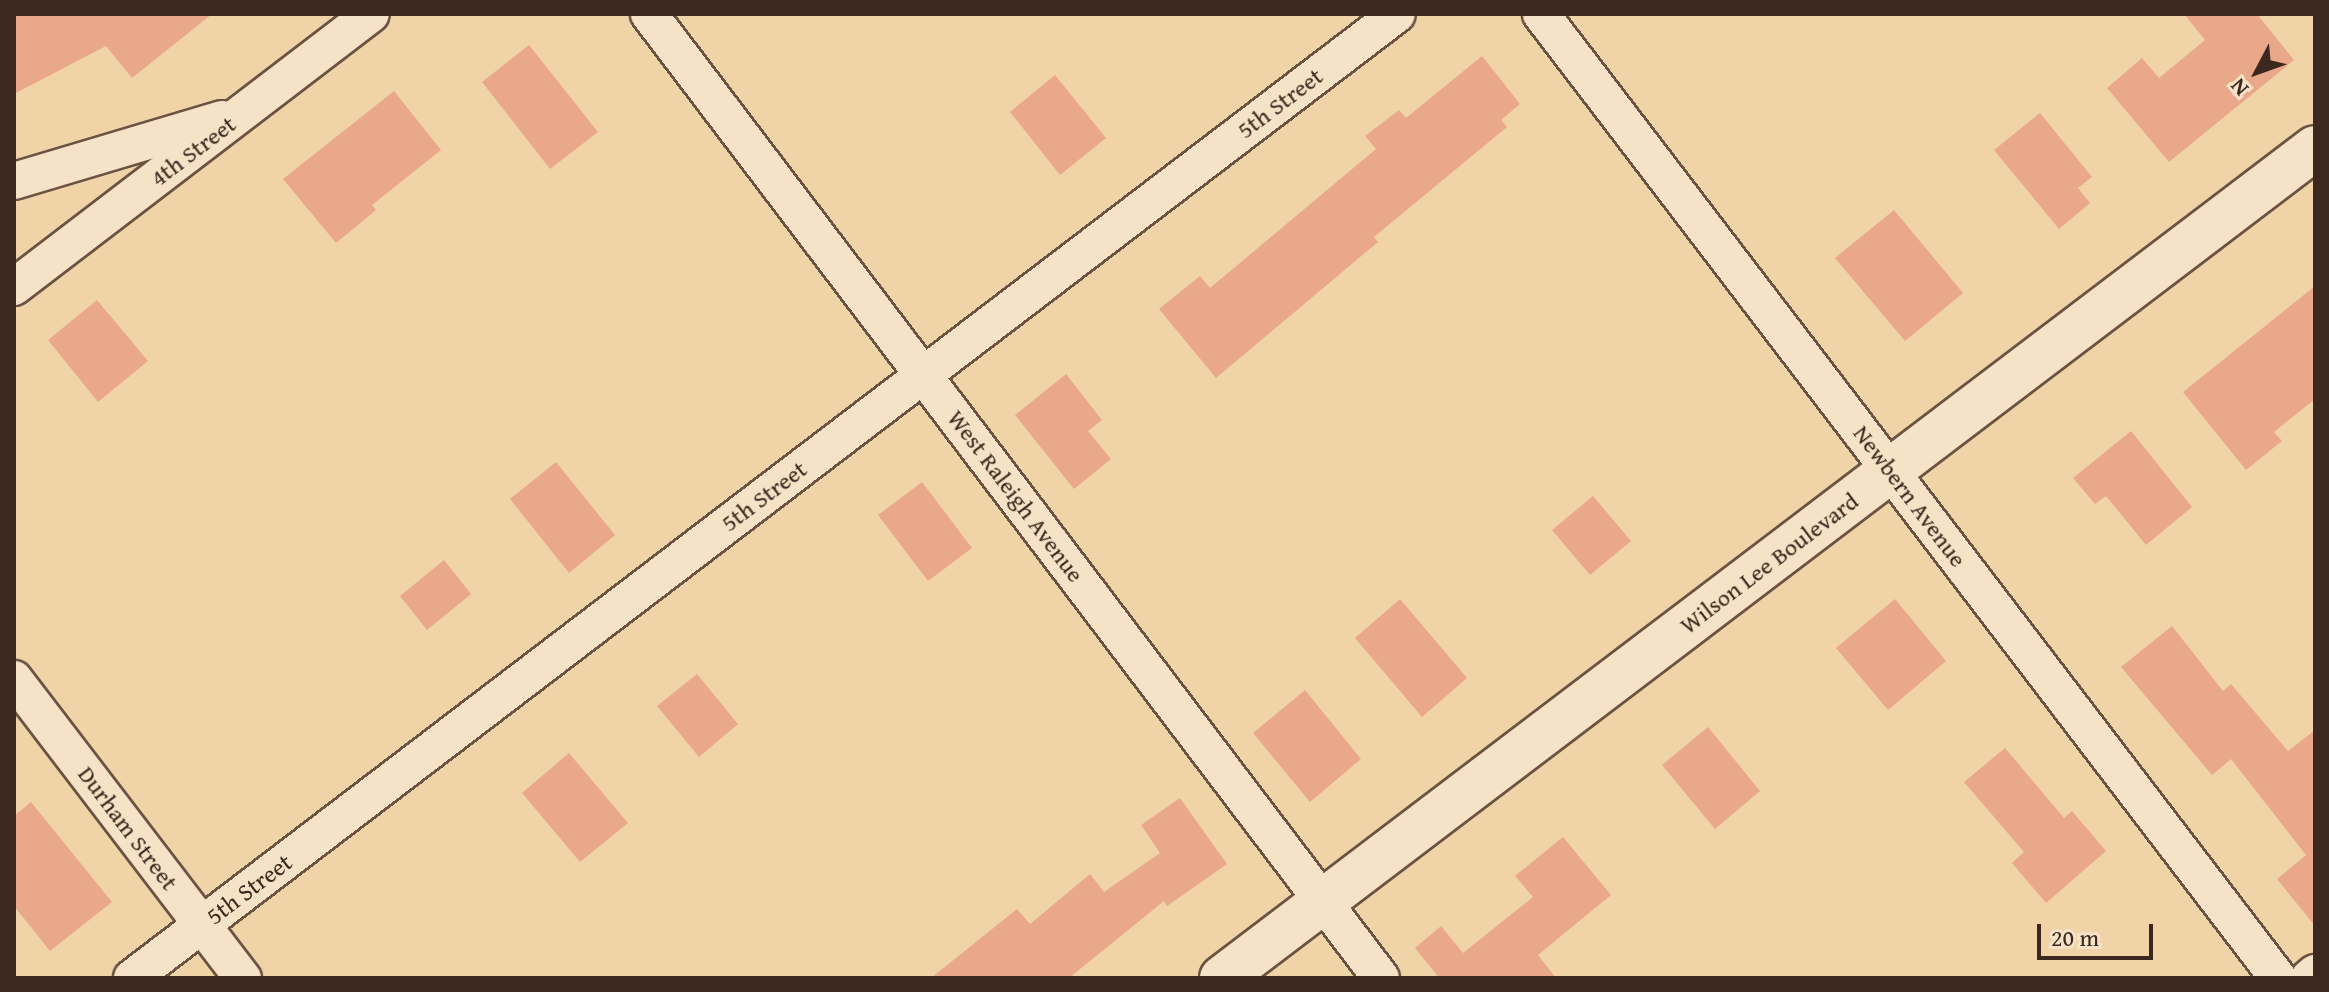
<!DOCTYPE html>
<style>
body{margin:0}
#map{position:relative;width:2329px;height:992px;overflow:hidden;background:#f1d3a8;font-family:"Gentium Book Plus",serif}
div>[style]{position:absolute}
.building>*{inset:0;background:#eaa88b}
.roads{filter:drop-shadow(2px 0 #6a5341) drop-shadow(-2px 0 #6a5341) drop-shadow(0 2px #6a5341) drop-shadow(0 -2px #6a5341)}
.street>*{height:36px;margin:-18px;padding:0 18px;transform-origin:18px;border-radius:18px;background:#f6e2c6}
.secondary>*{height:44px;margin:-22px;padding:0 22px;transform-origin:22px;border-radius:22px;background:#f6e2c6}
span{translate:-50% -50%;white-space:nowrap;text-align:center;line-height:1.15;-webkit-text-stroke:7px #f6e2c6;paint-order:stroke}
.street-label{font-size:24px;color:#3d281f}
.frame{position:absolute;inset:0;border:16px solid #3d281f;pointer-events:none}
.north{position:absolute;left:2217px;top:32px;width:80px;height:80px;-webkit-text-stroke:6px #f6e2c6;paint-order:stroke;rotate:229deg;font-size:22px;font-weight:700;line-height:32px;text-align:center;color:#3d281f}
.north::after{content:'';display:block;margin:auto;width:28px;height:36px;background:#3d281f;clip-path:polygon(50% 0,100% 100%,50% 72%,0 100%)}
.scale{position:absolute;left:2037px;top:924px;width:116px;height:36px;box-sizing:border-box;border:4px solid #3d281f;border-top:0;padding-left:10px;font-size:24px;line-height:28px;white-space:nowrap;color:#3d281f;-webkit-text-stroke:6px #f6e2c6;paint-order:stroke}
</style>
<div id="map">
<div class="building">
<i style="clip-path:polygon(14px 14px,212px 14px,132px 78px,106px 46px,14px 94px)"></i>
<i style="clip-path:polygon(2184px 14px,2257px 14px,2294px 60px,2169px 162px,2107px 88px,2142px 58px,2159px 78px,2205px 40px)"></i>
<i style="clip-path:polygon(529px 45px,598px 132px,550px 169px,482px 82px)"></i>
<i style="clip-path:polygon(1482px 56px,1520px 104px,1501px 120px,1507px 127px,1374px 237px,1378px 242px,1216px 378px,1159px 309px,1200px 276px,1210px 288px,1376px 149px,1365px 136px,1399px 110px,1406px 118px)"></i>
<i style="clip-path:polygon(1055px 75px,1106px 138px,1060px 175px,1010px 112px)"></i>
<i style="clip-path:polygon(394px 91px,441px 150px,372px 205px,376px 210px,336px 243px,283px 179px)"></i>
<i style="clip-path:polygon(2040px 113px,2092px 177px,2078px 188px,2090px 203px,2059px 229px,1994px 150px)"></i>
<i style="clip-path:polygon(1894px 210px,1963px 293px,1905px 341px,1835px 258px)"></i>
<i style="clip-path:polygon(2315px 286px,2315px 399px,2274px 432px,2282px 441px,2246px 470px,2183px 392px)"></i>
<i style="clip-path:polygon(97px 300px,148px 361px,98px 402px,48px 340px)"></i>
<i style="clip-path:polygon(1066px 374px,1102px 420px,1088px 431px,1111px 459px,1074px 489px,1015px 415px)"></i>
<i style="clip-path:polygon(2131px 431px,2192px 507px,2146px 545px,2106px 496px,2095px 504px,2073px 478px)"></i>
<i style="clip-path:polygon(556px 462px,615px 535px,569px 573px,510px 499px)"></i>
<i style="clip-path:polygon(922px 482px,972px 548px,928px 581px,878px 515px)"></i>
<i style="clip-path:polygon(1593px 496px,1631px 541px,1590px 575px,1552px 530px)"></i>
<i style="clip-path:polygon(444px 560px,471px 594px,427px 630px,400px 596px)"></i>
<i style="clip-path:polygon(1400px 599px,1467px 678px,1422px 717px,1355px 638px)"></i>
<i style="clip-path:polygon(1895px 599px,1946px 661px,1888px 710px,1836px 648px)"></i>
<i style="clip-path:polygon(2172px 626px,2223px 691px,2231px 684px,2288px 751px,2315px 730px,2315px 926px,2277px 879px,2306px 855px,2231px 759px,2212px 775px,2121px 667px)"></i>
<i style="clip-path:polygon(697px 674px,738px 724px,699px 757px,657px 706px)"></i>
<i style="clip-path:polygon(1305px 690px,1361px 759px,1310px 802px,1253px 733px)"></i>
<i style="clip-path:polygon(1708px 727px,1760px 791px,1715px 829px,1662px 765px)"></i>
<i style="clip-path:polygon(2005px 748px,2064px 818px,2072px 811px,2106px 851px,2046px 903px,2012px 863px,2024px 852px,1964px 782px)"></i>
<i style="clip-path:polygon(569px 753px,628px 823px,580px 862px,522px 793px)"></i>
<i style="clip-path:polygon(1180px 798px,1227px 864px,1167px 906px,1164px 901px,1069px 978px,931px 978px,1017px 909px,1030px 924px,1090px 874px,1104px 892px,1160px 853px,1141px 825px)"></i>
<i style="clip-path:polygon(31px 802px,112px 902px,50px 951px,14px 906px,14px 816px)"></i>
<i style="clip-path:polygon(1563px 837px,1611px 895px,1538px 955px,1556px 978px,1433px 978px,1437px 975px,1415px 948px,1441px 926px,1463px 953px,1533px 897px,1515px 876px)"></i>
</div>
<div class="roads">
<div class="street">
<i style="left:649px;top:14px;width:1210px;rotate:52.79deg"></i>
<i style="left:1541px;top:14px;width:1213px;rotate:52.6deg"></i>
<i style="left:14px;top:181px;width:217px;rotate:-16.6deg"></i>
<i style="left:14px;top:287px;width:449px;rotate:-37.4deg"></i>
<i style="left:14px;top:679px;width:377px;rotate:52.6deg"></i>
<i style="left:132px;top:978px;width:1590px;rotate:-37.31deg"></i>
<i style="left:2309px;top:978px;width:8px;rotate:-40deg"></i>
</div>
<div class="secondary">
<i style="left:1222px;top:978px;width:1372px;rotate:-37.21deg"></i>
</div>
</div>
<div class="street-label">
<span style="left:1280px;top:103px;rotate:-37deg">5th Street</span>
<span style="left:193px;top:151px;rotate:-37deg">4th Street</span>
<span style="left:764px;top:496px;rotate:-37deg">5th Street</span>
<span style="left:1016px;top:496px;rotate:53deg">West Raleigh Avenue</span>
<span style="left:1910px;top:496px;rotate:53deg">Newbern Avenue</span>
<span style="left:1769px;top:563px;rotate:-37deg">Wilson Lee Boulevard</span>
<span style="left:128px;top:828px;rotate:53deg">Durham Street</span>
<span style="left:249px;top:889px;rotate:-37deg">5th Street</span>
</div>
<div class="frame"></div>
<div class="north">N</div>
<div class="scale">20 m</div>
</div>
